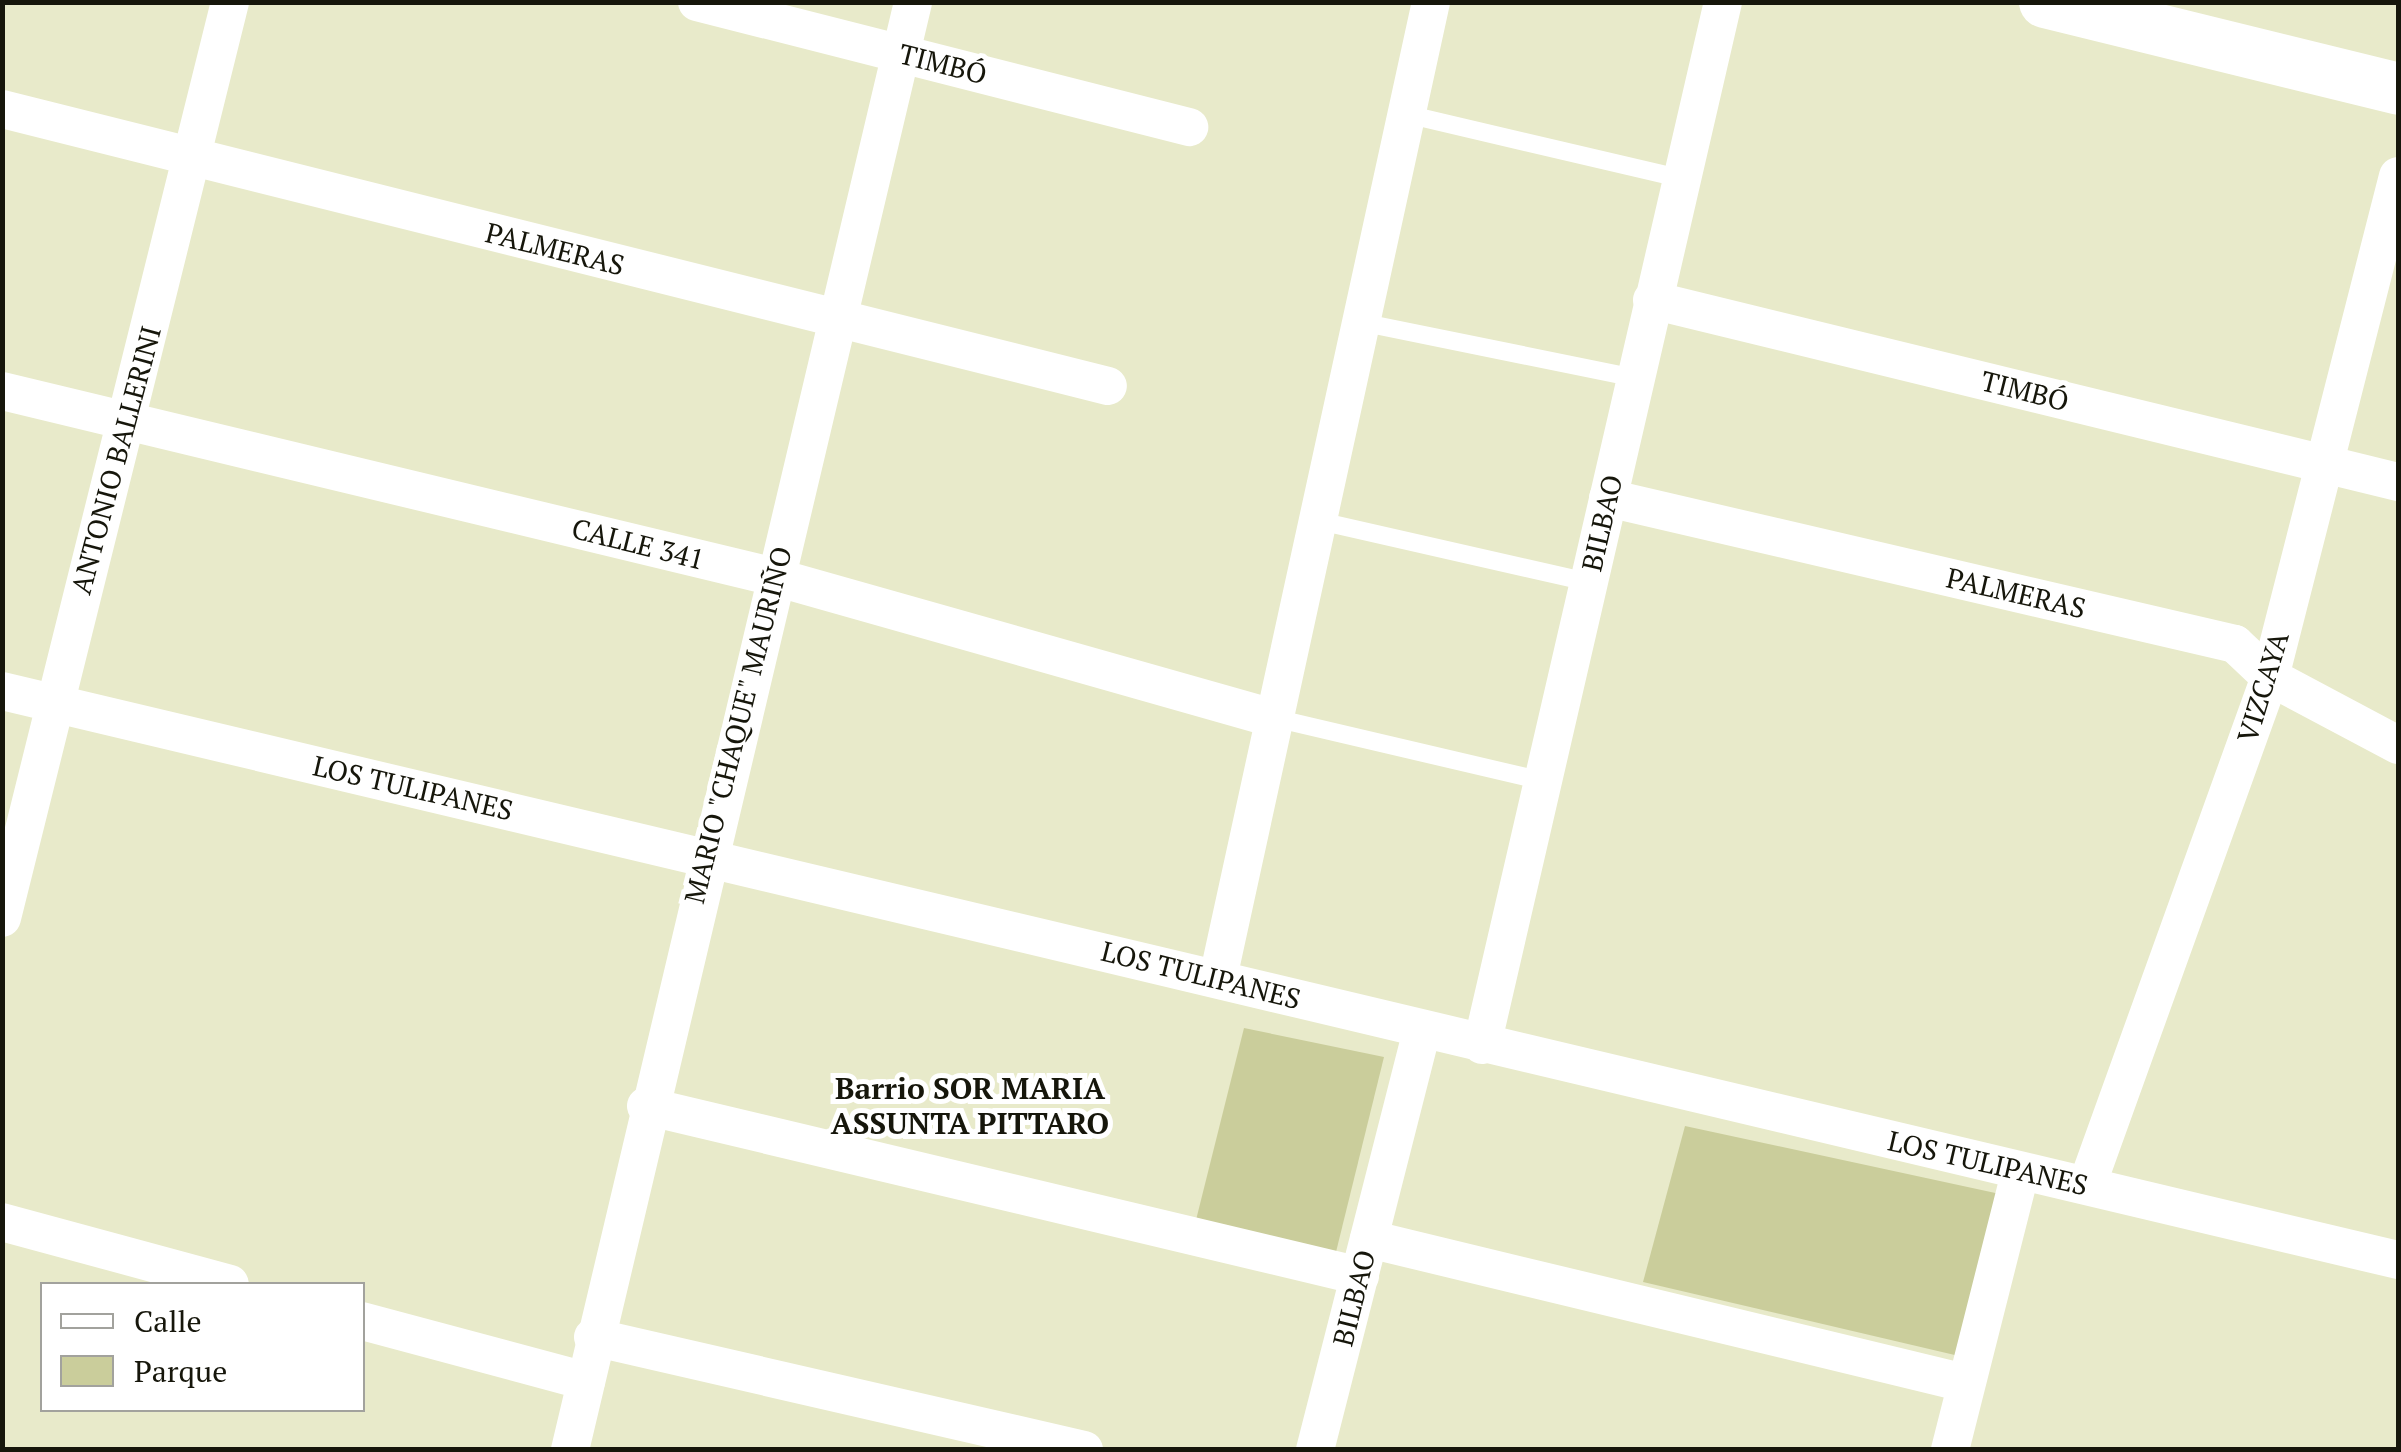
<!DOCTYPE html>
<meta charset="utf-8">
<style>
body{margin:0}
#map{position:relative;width:2401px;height:1452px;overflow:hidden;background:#e8eaca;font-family:"PT Serif",serif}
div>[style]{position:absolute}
.green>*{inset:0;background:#cacd9b}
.lane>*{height:18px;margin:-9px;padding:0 9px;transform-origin:9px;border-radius:9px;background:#fff}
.street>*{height:38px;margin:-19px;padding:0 19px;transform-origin:19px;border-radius:19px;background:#fff}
.secondary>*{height:52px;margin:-26px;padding:0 26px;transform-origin:26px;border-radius:26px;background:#fff}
span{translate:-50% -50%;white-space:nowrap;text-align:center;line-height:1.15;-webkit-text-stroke:10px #fff;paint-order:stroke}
.street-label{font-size:28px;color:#16160b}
.neighbourhood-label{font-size:30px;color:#16160b;font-weight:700}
.frame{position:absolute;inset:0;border:5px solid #16160b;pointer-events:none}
.legend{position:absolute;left:40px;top:1282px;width:325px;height:130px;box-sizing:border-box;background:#fff;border:2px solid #a2a29d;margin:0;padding:12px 18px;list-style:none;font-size:30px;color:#16160b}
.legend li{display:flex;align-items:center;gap:20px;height:50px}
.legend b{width:50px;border:2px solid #a2a29d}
</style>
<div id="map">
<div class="green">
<i style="clip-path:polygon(1244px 1028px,1384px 1057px,1336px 1252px,1196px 1220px)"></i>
<i style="clip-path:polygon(1685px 1126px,2000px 1194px,1959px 1356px,1643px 1282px)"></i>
</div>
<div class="lane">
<i style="left:1406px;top:114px;width:285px;rotate:13.2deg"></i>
<i style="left:1360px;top:322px;width:281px;rotate:11.5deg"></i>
<i style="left:1315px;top:520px;width:280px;rotate:12.8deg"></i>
<i style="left:1270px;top:717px;width:279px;rotate:13.2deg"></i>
</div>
<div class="street">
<i style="left:697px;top:2px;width:508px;rotate:14.26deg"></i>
<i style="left:2px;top:109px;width:1140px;rotate:14.06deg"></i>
<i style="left:1652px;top:300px;width:768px;rotate:13.71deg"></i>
<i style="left:2px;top:391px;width:795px;rotate:13.53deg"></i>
<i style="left:775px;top:577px;width:513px;rotate:15.82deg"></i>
<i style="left:1608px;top:498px;width:644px;rotate:13.11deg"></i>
<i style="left:2235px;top:644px;width:48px;rotate:43.3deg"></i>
<i style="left:2270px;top:677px;width:145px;rotate:28deg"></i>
<i style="left:2px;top:691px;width:2463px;rotate:13.36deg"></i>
<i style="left:2px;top:918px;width:944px;rotate:-76.02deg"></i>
<i style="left:1218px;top:978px;width:999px;rotate:-77.69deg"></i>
<i style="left:1482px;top:1045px;width:1070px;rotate:-76.99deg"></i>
<i style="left:646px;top:1106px;width:734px;rotate:13.39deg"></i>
<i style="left:2087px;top:1185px;width:540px;rotate:-70.19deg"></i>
<i style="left:2270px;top:677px;width:517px;rotate:-75.67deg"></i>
<i style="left:2px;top:1222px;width:236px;rotate:15.2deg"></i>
<i style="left:1369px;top:1239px;width:613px;rotate:13.58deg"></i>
<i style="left:362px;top:1321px;width:232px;rotate:15deg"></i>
<i style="left:593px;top:1337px;width:504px;rotate:12.96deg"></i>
<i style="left:570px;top:1450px;width:1488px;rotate:-76.67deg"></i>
<i style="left:1315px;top:1450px;width:433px;rotate:-75.7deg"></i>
<i style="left:1950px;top:1450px;width:286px;rotate:-75.8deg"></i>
</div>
<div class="secondary">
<i style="left:2045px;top:2px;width:364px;rotate:13.8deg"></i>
</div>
<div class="street-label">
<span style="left:943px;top:64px;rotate:14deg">TIMBÓ</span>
<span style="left:555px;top:249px;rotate:14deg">PALMERAS</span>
<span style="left:2025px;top:391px;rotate:14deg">TIMBÓ</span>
<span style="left:116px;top:460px;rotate:-75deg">ANTONIO BALLERINI</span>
<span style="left:1602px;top:523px;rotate:-77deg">BILBAO</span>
<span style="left:638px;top:544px;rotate:14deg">CALLE 341</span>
<span style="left:2016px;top:593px;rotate:13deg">PALMERAS</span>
<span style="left:2263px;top:687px;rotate:-73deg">VIZCAYA</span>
<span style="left:738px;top:725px;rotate:-76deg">MARIO "CHAQUE" MAURIÑO</span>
<span style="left:413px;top:788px;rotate:13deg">LOS TULIPANES</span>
<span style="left:1201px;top:975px;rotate:14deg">LOS TULIPANES</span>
<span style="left:1988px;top:1163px;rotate:13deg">LOS TULIPANES</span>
<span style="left:1354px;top:1298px;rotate:-76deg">BILBAO</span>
</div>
<div class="neighbourhood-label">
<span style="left:970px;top:1105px">Barrio SOR MARIA<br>ASSUNTA PITTARO</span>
</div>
<div class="frame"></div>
<ul class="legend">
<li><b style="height:12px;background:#fff"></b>Calle</li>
<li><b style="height:28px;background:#cacd9b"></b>Parque</li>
</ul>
</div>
